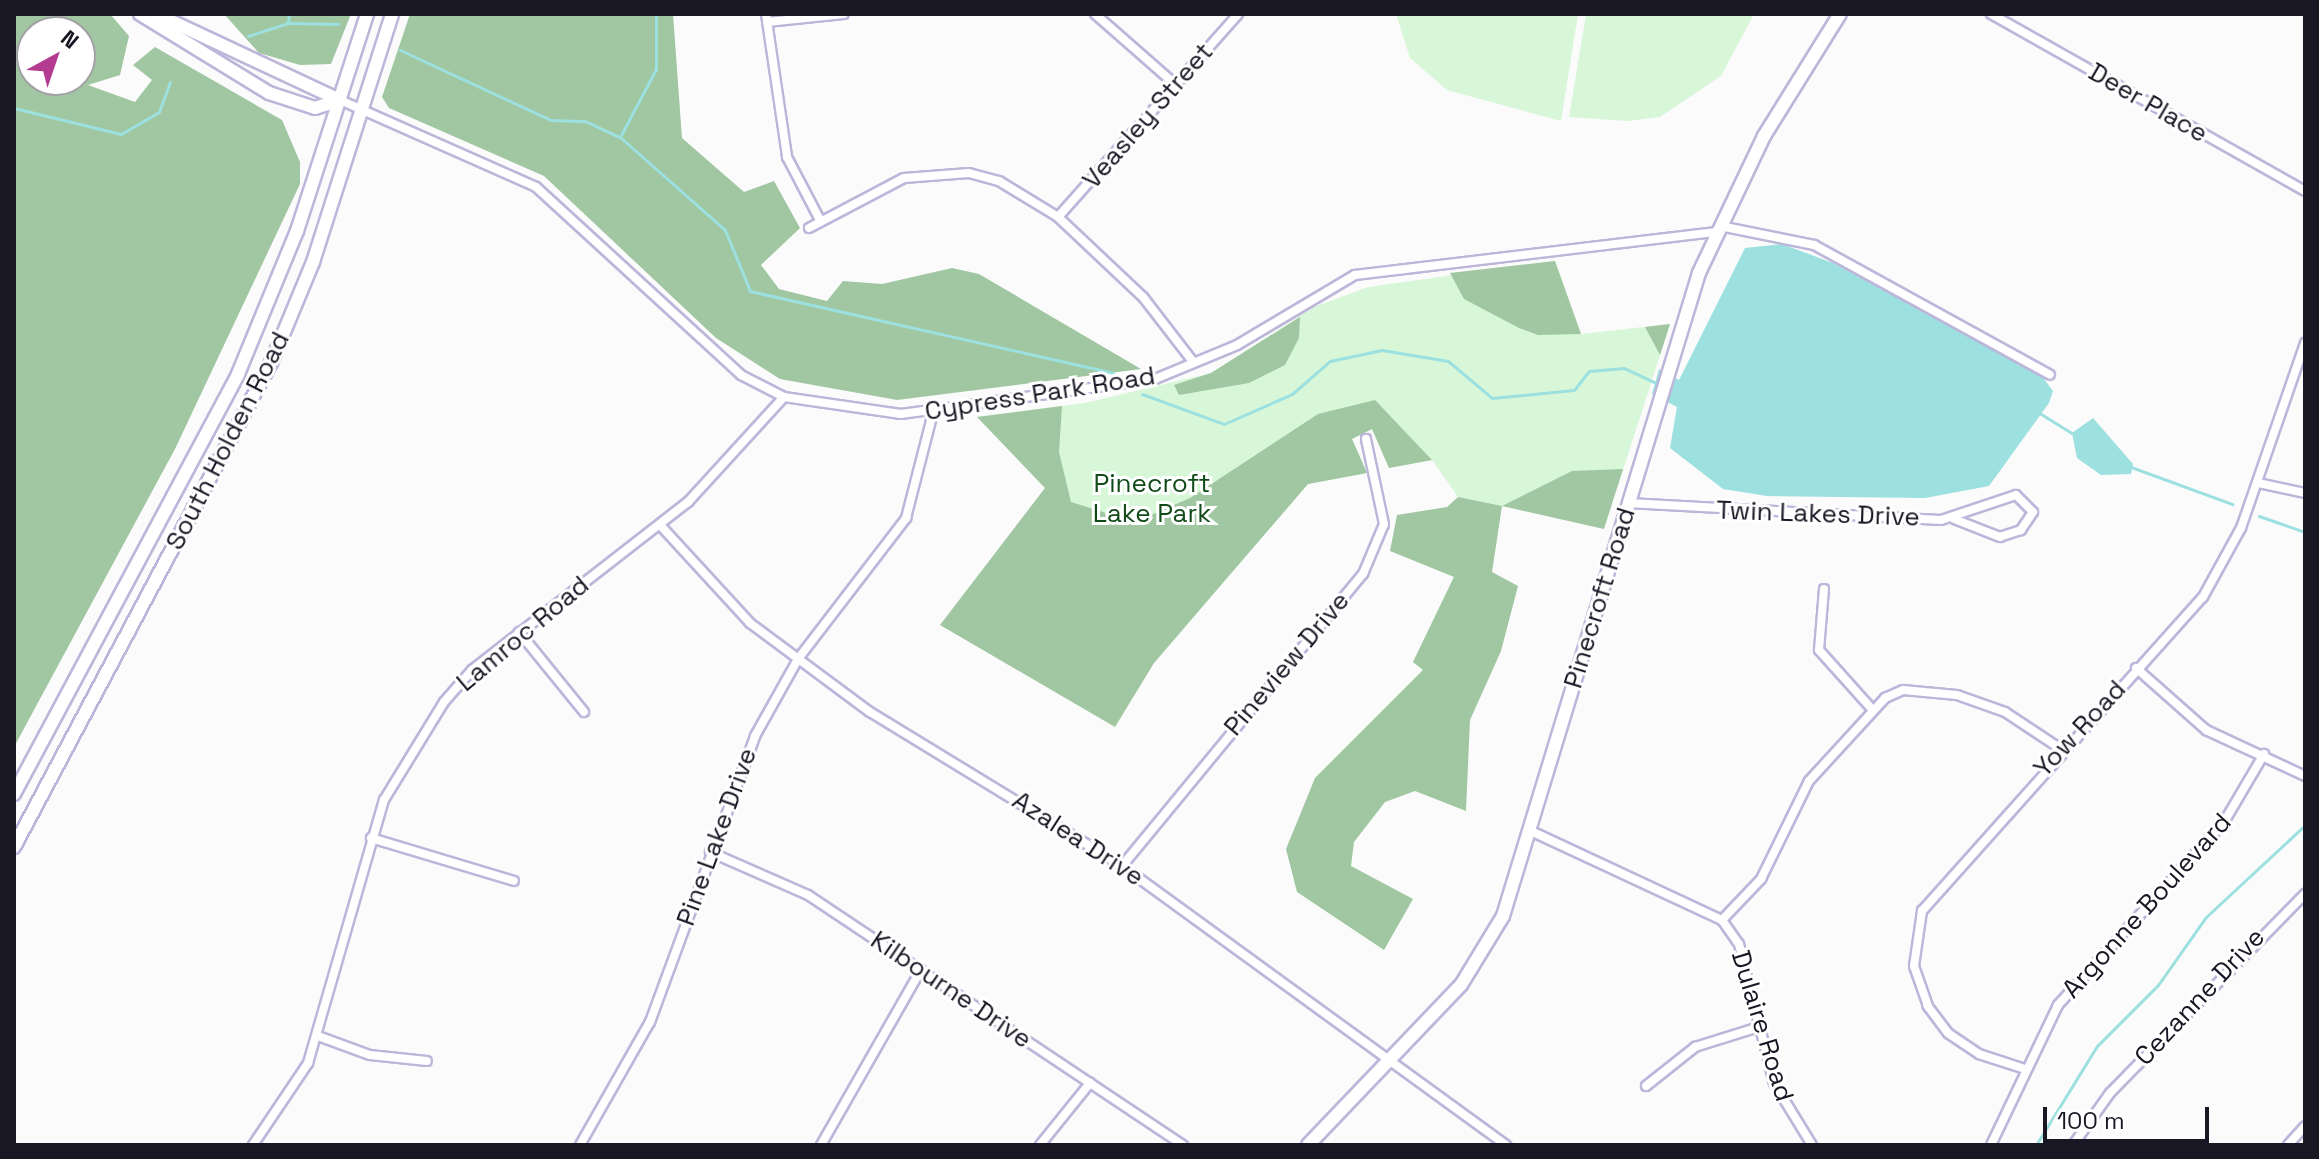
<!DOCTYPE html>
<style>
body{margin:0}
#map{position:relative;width:2319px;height:1159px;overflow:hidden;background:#fbfbfb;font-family:"Space Grotesk",sans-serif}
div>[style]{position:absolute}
.green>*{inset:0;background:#d8f7d8}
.forest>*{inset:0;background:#a0c7a1}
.water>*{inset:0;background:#9ce0e0}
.stream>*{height:3px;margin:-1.5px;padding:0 1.5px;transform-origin:1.5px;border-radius:1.5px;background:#9ce0e0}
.roads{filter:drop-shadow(2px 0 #bcb7da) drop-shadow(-2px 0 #bcb7da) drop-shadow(0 2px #bcb7da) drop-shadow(0 -2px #bcb7da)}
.street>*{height:8px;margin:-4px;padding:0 4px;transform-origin:4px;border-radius:4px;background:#fff}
.secondary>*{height:12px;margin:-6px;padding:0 6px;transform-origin:6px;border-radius:6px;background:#fff}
span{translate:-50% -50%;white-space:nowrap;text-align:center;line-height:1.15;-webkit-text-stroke:6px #fff;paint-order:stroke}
.street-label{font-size:26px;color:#191724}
.park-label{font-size:26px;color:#124b1a}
.frame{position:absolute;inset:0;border:16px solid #191724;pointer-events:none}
.north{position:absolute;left:16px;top:16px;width:80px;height:80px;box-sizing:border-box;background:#fff;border:2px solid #a3a2a7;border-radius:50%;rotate:40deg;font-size:22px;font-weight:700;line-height:32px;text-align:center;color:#191724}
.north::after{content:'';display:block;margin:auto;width:28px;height:36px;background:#b33b90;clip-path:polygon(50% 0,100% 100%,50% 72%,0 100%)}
.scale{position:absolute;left:2043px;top:1107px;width:166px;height:36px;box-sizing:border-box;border:4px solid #191724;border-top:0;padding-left:10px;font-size:24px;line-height:28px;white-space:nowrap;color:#191724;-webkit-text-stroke:6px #fff;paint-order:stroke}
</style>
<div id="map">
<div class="green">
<i style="clip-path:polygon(1396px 14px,1578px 14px,1561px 121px,1447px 90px,1410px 58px)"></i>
<i style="clip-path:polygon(1586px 14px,1754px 14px,1721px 76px,1660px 117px,1627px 121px,1569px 117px)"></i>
<i style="clip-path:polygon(1555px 261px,1581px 334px,1670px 324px,1616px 492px,1502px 506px,1491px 540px,1493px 603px,1353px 809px,1315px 778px,1423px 670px,1413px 662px,1454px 576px,1458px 497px,1432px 460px,1389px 468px,1372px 429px,1352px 439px,1367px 473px,1308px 484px,1154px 663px,990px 564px,1045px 488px,977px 417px,1085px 403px,1211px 373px,1314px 307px,1368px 287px)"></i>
</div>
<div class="forest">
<i style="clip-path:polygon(evenodd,14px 14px,110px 14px,129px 36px,120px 75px,88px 85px,135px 102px,152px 80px,133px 65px,155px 47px,282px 120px,300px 162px,300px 184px,175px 449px,14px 747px,14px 14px,80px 32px,80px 80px,32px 80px,32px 32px,80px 32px)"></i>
<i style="clip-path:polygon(224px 14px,351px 14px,331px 64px,300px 65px,259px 53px)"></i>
<i style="clip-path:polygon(410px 14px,673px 14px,682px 138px,744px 192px,774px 181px,800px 228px,761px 265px,779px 289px,827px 301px,843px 281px,882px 284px,952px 268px,979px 274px,1141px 369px,897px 400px,780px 379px,716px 338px,544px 176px,389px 108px,382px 97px)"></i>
<i style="clip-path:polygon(1555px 261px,1581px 334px,1538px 335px,1519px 328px,1464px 299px,1450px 273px)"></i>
<i style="clip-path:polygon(1300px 317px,1299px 338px,1285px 365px,1249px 383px,1179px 395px,1174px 385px,1211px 373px)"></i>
<i style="clip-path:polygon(1670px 324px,1660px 355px,1645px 327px)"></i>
<i style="clip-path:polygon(1375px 400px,1432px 460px,1389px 468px,1372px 429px,1352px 439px,1367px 473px,1308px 484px,1154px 663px,1115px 727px,940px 625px,1045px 488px,977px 417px,1062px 406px,1059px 452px,1071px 502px,1135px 522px,1190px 498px,1318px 414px)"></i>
<i style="clip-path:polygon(1623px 469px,1604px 529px,1502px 506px,1492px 572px,1518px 586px,1501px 651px,1470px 720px,1466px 811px,1415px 791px,1385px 802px,1354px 842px,1351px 866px,1413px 899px,1384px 950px,1297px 892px,1286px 849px,1315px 778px,1423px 670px,1413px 662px,1454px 577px,1390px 551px,1397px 515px,1447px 507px,1458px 497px,1502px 506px,1572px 471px)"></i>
</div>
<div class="water">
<i style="clip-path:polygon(1782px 244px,1833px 263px,2041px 375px,2053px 391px,2049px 403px,1989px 486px,1925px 498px,1767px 496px,1723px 489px,1670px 448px,1677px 407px,1652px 394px,1659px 369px,1679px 380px,1745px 248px)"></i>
<i style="clip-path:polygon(2093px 418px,2133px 464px,2131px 474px,2101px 475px,2077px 458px,2072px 433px)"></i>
</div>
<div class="stream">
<i style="left:288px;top:23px;width:9px;rotate:-84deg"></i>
<i style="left:248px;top:36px;width:42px;rotate:-18deg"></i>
<i style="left:288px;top:23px;width:50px;rotate:1.1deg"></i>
<i style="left:400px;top:50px;width:166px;rotate:24.9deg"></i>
<i style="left:551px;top:120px;width:34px;rotate:2deg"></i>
<i style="left:585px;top:121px;width:38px;rotate:25deg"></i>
<i style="left:620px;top:137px;width:140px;rotate:41.5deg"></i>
<i style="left:725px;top:230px;width:66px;rotate:67.7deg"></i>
<i style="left:750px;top:291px;width:372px;rotate:12.7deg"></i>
<i style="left:14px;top:108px;width:110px;rotate:13.7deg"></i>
<i style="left:121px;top:134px;width:44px;rotate:-30.1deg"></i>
<i style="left:159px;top:112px;width:32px;rotate:-70deg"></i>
<i style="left:620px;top:137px;width:77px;rotate:-62.1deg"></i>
<i style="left:656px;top:69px;width:55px;rotate:-90deg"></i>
<i style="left:1142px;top:394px;width:87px;rotate:20.1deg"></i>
<i style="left:1224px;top:424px;width:74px;rotate:-23.8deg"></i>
<i style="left:1292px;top:394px;width:50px;rotate:-41deg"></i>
<i style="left:1330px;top:361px;width:53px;rotate:-11.9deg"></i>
<i style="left:1382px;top:350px;width:67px;rotate:9.5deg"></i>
<i style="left:1448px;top:361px;width:57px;rotate:40.1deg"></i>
<i style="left:1492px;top:398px;width:82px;rotate:-5.6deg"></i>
<i style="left:1574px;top:390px;width:24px;rotate:-52deg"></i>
<i style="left:1589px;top:371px;width:35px;rotate:-5deg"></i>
<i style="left:1624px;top:368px;width:35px;rotate:25deg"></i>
<i style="left:2041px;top:414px;width:36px;rotate:32deg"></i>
<i style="left:2131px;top:467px;width:108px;rotate:20.1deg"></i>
<i style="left:2259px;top:516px;width:49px;rotate:19.2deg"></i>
<i style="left:2036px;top:1145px;width:116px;rotate:-58.4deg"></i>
<i style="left:2097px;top:1046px;width:86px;rotate:-45deg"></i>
<i style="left:2158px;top:985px;width:83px;rotate:-54.8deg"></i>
<i style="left:2206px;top:917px;width:135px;rotate:-42.9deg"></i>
</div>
<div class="roads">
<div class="street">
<i style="left:766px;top:14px;width:145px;rotate:81.6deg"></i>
<i style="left:787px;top:157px;width:71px;rotate:62.4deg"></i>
<i style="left:1095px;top:14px;width:108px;rotate:41.2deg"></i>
<i style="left:1991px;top:14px;width:360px;rotate:29.4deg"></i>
<i style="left:767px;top:22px;width:77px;rotate:-5.9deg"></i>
<i style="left:340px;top:100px;width:214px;rotate:23.9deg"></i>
<i style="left:536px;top:187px;width:278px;rotate:42.5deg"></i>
<i style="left:741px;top:375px;width:48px;rotate:27.1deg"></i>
<i style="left:784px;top:397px;width:118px;rotate:8.3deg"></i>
<i style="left:901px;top:414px;width:256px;rotate:-7.8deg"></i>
<i style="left:1155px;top:379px;width:89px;rotate:-22.5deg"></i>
<i style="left:1237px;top:345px;width:137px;rotate:-30.7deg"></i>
<i style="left:1355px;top:275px;width:364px;rotate:-6.8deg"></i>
<i style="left:1058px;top:217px;width:271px;rotate:-48.4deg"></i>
<i style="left:1720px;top:226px;width:96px;rotate:11.4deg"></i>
<i style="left:1814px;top:245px;width:269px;rotate:28.8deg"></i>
<i style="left:809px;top:228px;width:107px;rotate:-27.8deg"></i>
<i style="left:904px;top:178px;width:65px;rotate:-4.4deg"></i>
<i style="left:969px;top:173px;width:31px;rotate:15deg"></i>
<i style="left:999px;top:181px;width:69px;rotate:31.4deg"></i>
<i style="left:1058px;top:217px;width:117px;rotate:43.3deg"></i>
<i style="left:1143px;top:297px;width:83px;rotate:52.3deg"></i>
<i style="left:2258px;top:483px;width:48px;rotate:12deg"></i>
<i style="left:1628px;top:503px;width:313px;rotate:3.1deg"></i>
<i style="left:1941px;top:520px;width:79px;rotate:-18.4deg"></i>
<i style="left:2016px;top:495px;width:24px;rotate:45deg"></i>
<i style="left:2033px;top:512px;width:22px;rotate:124deg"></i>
<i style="left:2021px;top:530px;width:22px;rotate:162deg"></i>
<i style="left:2000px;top:537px;width:49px;rotate:-158.6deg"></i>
<i style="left:660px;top:525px;width:133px;rotate:47.4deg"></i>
<i style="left:750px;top:623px;width:149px;rotate:36.6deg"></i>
<i style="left:870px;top:712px;width:295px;rotate:31.4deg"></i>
<i style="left:1122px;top:866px;width:475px;rotate:36deg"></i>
<i style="left:1824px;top:589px;width:61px;rotate:94.7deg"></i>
<i style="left:1819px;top:650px;width:78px;rotate:48.1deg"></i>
<i style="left:519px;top:632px;width:103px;rotate:50.9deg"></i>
<i style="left:2136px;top:668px;width:94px;rotate:41.5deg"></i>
<i style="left:2206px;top:730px;width:109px;rotate:24.9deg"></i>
<i style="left:1533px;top:832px;width:208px;rotate:25deg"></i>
<i style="left:1722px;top:920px;width:29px;rotate:55deg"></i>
<i style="left:1739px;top:944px;width:143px;rotate:75.9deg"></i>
<i style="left:1774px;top:1083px;width:73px;rotate:58.5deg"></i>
<i style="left:371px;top:838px;width:149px;rotate:16.7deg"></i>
<i style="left:710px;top:852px;width:107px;rotate:23.7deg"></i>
<i style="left:808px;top:895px;width:451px;rotate:33.7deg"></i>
<i style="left:1122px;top:866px;width:379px;rotate:-50.5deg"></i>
<i style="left:1363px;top:574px;width:54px;rotate:-67.2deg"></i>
<i style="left:1384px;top:524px;width:87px;rotate:-102deg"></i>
<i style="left:1722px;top:920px;width:57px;rotate:-46.4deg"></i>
<i style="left:1761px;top:879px;width:109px;rotate:-63.9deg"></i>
<i style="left:1809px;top:781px;width:113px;rotate:-47.5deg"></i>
<i style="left:1885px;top:698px;width:20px;rotate:-24deg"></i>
<i style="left:1903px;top:690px;width:54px;rotate:5.3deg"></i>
<i style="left:1957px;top:695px;width:51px;rotate:19.5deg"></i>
<i style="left:2005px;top:712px;width:67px;rotate:33.5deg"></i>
<i style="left:318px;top:1036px;width:55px;rotate:20.1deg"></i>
<i style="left:370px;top:1055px;width:57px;rotate:6deg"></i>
<i style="left:2022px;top:1068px;width:45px;rotate:-162deg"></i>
<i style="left:1979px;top:1054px;width:37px;rotate:-146deg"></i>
<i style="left:1948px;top:1033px;width:34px;rotate:-127deg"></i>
<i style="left:1928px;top:1006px;width:42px;rotate:-109.3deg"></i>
<i style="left:1914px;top:966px;width:56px;rotate:-81.7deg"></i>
<i style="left:1922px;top:911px;width:421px;rotate:-48.2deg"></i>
<i style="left:2203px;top:597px;width:79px;rotate:-61.2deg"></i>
<i style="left:2241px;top:528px;width:196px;rotate:-70.9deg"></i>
<i style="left:1646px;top:1086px;width:63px;rotate:-38.5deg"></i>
<i style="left:1695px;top:1047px;width:67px;rotate:-17.4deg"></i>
<i style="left:253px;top:1145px;width:99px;rotate:-56.1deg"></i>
<i style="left:308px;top:1063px;width:274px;rotate:-73.9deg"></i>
<i style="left:384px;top:800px;width:115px;rotate:-58.5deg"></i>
<i style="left:444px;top:702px;width:43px;rotate:-48.8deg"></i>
<i style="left:472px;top:670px;width:274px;rotate:-37.9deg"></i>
<i style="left:688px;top:502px;width:142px;rotate:-47.6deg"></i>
<i style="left:580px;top:1145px;width:142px;rotate:-60.4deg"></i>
<i style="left:650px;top:1022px;width:305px;rotate:-69.8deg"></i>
<i style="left:755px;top:736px;width:88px;rotate:-60.8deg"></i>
<i style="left:798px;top:659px;width:178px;rotate:-52.5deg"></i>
<i style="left:906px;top:518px;width:108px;rotate:-75.6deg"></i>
<i style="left:821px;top:1145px;width:202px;rotate:-60.3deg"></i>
<i style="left:1040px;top:1145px;width:80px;rotate:-51.1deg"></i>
<i style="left:1991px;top:1145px;width:155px;rotate:-64.4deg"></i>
<i style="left:2058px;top:1005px;width:247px;rotate:-47.8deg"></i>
<i style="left:2224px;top:822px;width:79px;rotate:-59.5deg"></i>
<i style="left:2073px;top:1145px;width:64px;rotate:-54.6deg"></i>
<i style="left:2110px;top:1093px;width:279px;rotate:-45.6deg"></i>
<i style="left:2288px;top:1145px;width:25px;rotate:-48deg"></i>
</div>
<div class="secondary">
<i style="left:140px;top:14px;width:151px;rotate:31.5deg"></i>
<i style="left:269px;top:93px;width:48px;rotate:18.1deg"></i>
<i style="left:315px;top:108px;width:26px;rotate:-18deg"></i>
<i style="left:156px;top:14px;width:203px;rotate:25.1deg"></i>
<i style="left:14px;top:794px;width:476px;rotate:-61.9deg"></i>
<i style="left:238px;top:374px;width:155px;rotate:-67.6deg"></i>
<i style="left:297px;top:231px;width:228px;rotate:-72.1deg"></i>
<i style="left:14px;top:847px;width:550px;rotate:-62.04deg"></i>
<i style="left:272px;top:361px;width:107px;rotate:-67.5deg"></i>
<i style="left:313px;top:262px;width:260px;rotate:-72.3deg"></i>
<i style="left:1308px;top:1145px;width:221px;rotate:-46.3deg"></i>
<i style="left:1461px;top:985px;width:81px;rotate:-58.7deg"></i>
<i style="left:1503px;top:916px;width:672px;rotate:-73.05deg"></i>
<i style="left:1699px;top:273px;width:152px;rotate:-64.6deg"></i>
<i style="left:1764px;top:136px;width:144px;rotate:-58.1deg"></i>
</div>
</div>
<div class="street-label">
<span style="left:2148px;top:103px;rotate:30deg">Deer Place</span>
<span style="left:1148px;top:116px;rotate:-49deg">Veasley Street</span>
<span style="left:1040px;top:394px;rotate:-9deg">Cypress Park Road</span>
<span style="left:228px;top:441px;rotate:-63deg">South Holden Road</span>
<span style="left:1818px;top:514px;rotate:2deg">Twin Lakes Drive</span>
<span style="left:1600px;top:598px;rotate:-73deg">Pinecroft Road</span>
<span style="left:523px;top:634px;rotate:-40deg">Lamroc Road</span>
<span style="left:1287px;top:664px;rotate:-50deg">Pineview Drive</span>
<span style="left:2080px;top:729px;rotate:-47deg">Yow Road</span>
<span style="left:717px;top:837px;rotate:-70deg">Pine Lake Drive</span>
<span style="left:1078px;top:839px;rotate:33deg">Azalea Drive</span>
<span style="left:2147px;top:906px;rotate:-48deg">Argonne Boulevard</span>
<span style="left:951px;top:990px;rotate:34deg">Kilbourne Drive</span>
<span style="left:2200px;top:997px;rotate:-47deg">Cezanne Drive</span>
<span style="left:1762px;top:1026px;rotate:73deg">Dulaire Road</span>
</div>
<div class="park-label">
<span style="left:1152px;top:499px">Pinecroft<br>Lake Park</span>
</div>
<div class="frame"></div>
<div class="north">N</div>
<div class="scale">100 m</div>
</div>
